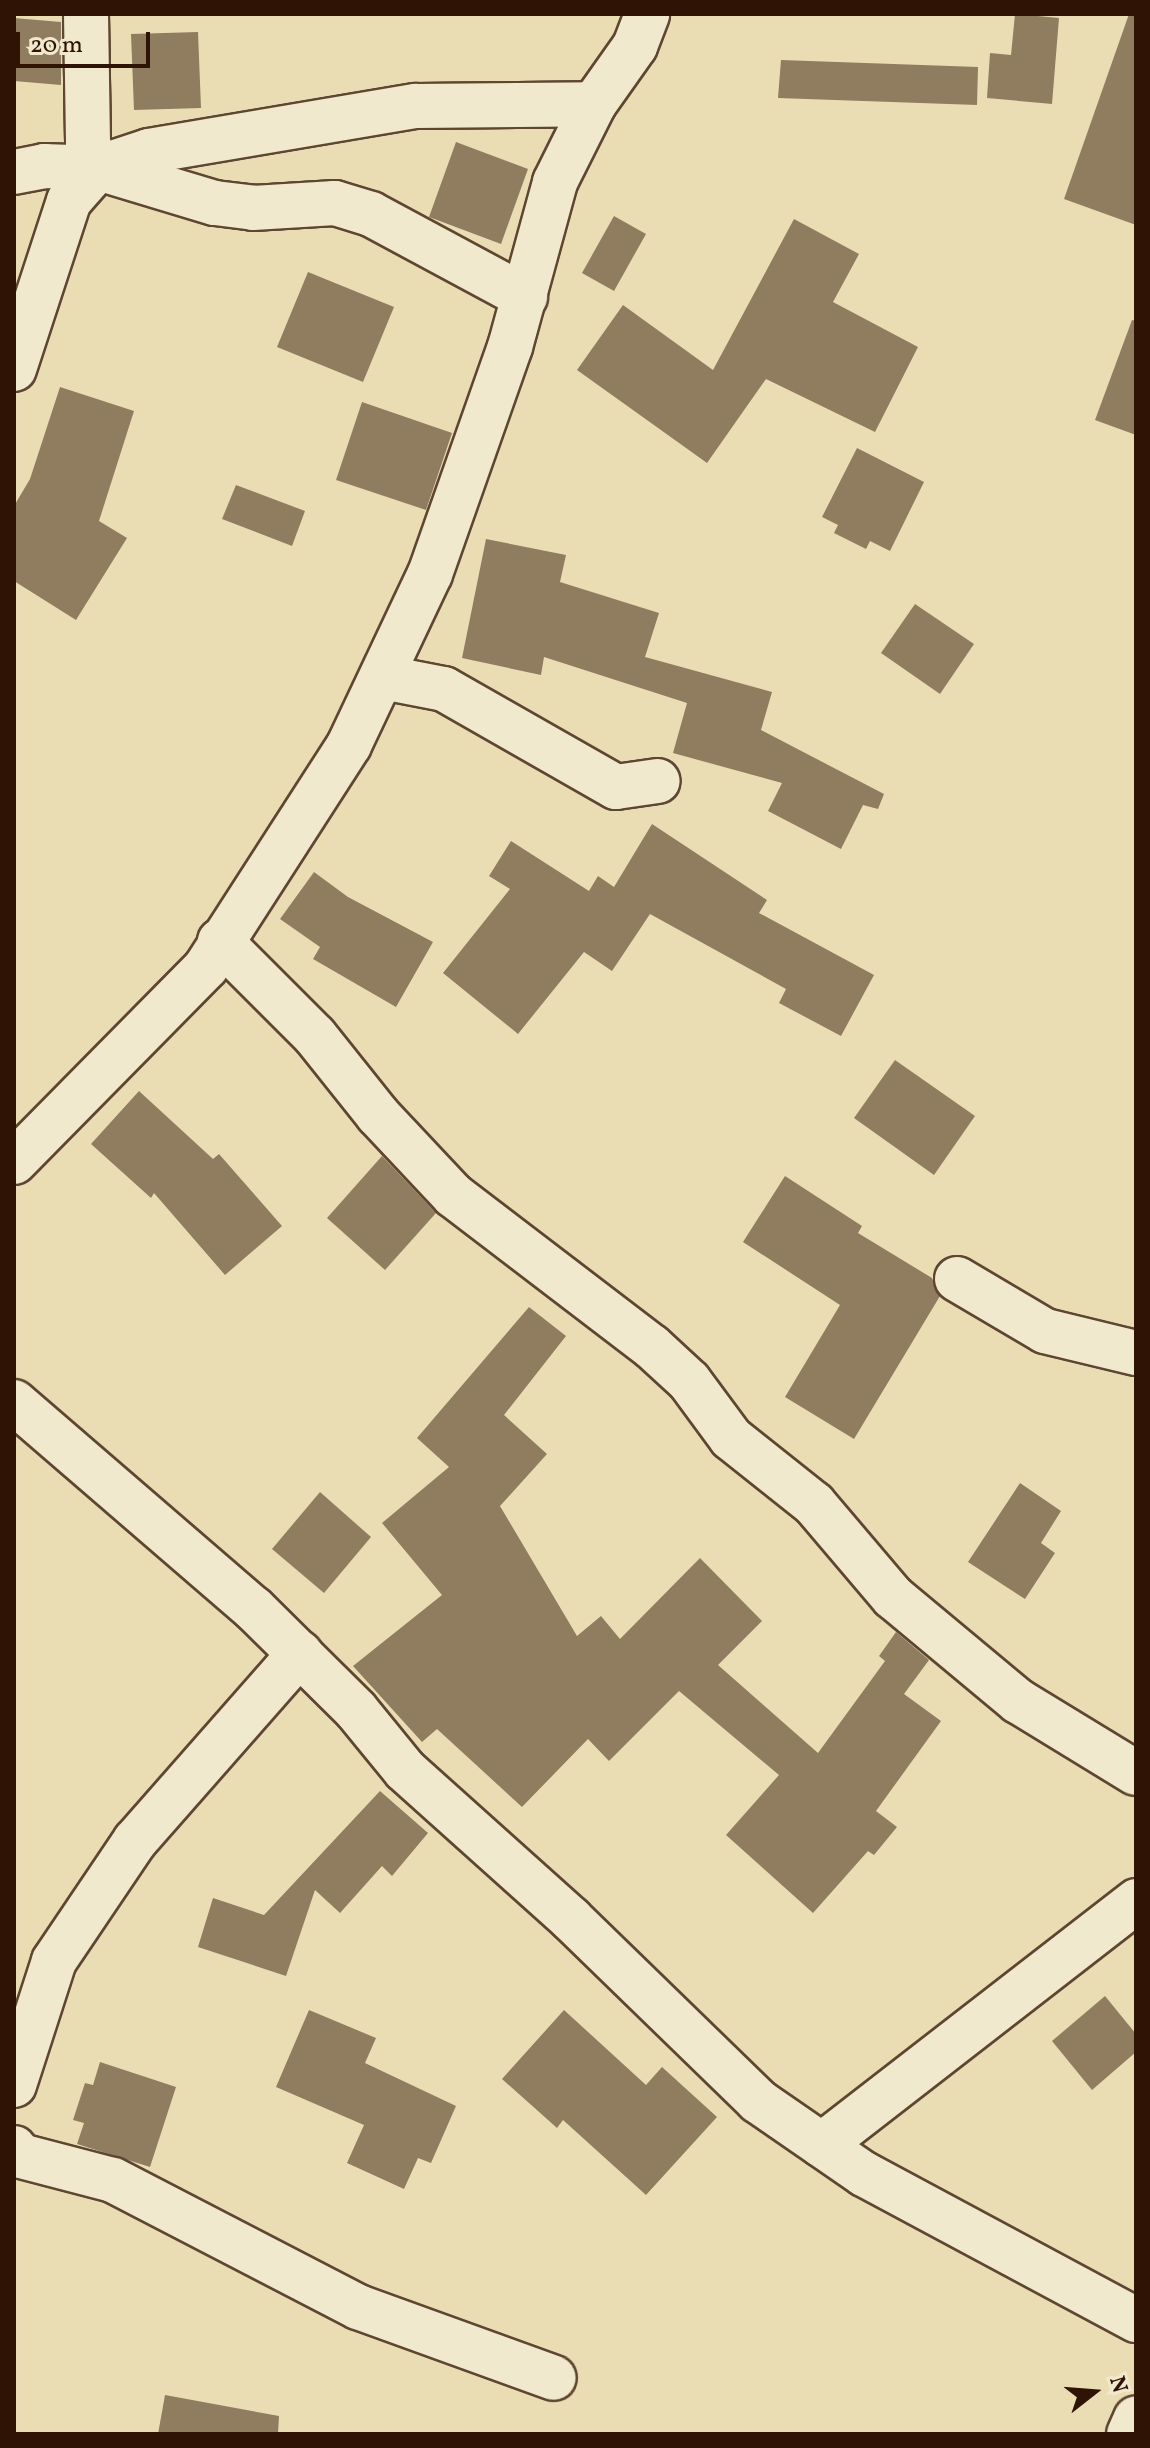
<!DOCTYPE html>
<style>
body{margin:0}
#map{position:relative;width:1150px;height:2448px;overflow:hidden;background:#eaddb4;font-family:Vollkorn,serif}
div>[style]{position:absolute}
.building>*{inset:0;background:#907d60}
.roads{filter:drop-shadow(2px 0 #5e4631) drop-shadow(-2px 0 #5e4631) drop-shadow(0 2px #5e4631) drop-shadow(0 -2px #5e4631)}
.minor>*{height:44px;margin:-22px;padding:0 22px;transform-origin:22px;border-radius:22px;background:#f1e9ce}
span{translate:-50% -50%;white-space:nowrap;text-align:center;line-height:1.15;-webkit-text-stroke:8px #f1e9ce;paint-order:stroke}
.frame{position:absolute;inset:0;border:16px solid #2f1405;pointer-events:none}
.north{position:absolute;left:1054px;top:2352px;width:80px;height:80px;-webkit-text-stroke:6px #f1e9ce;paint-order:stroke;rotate:73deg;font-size:22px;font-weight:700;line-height:32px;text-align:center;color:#2f1405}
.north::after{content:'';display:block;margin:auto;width:28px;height:36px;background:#2f1405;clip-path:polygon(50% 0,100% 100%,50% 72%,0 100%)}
.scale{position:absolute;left:16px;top:32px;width:134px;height:36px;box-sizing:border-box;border:4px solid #2f1405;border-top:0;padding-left:10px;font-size:24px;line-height:28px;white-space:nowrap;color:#2f1405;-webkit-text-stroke:6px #f1e9ce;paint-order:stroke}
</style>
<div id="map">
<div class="building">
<i style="clip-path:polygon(1015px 14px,1059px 18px,1052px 104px,987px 98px,990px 53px,1011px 55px)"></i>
<i style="clip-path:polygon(1129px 14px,1136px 14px,1136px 225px,1064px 199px)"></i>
<i style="clip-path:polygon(14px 18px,61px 22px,61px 85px,14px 81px)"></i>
<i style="clip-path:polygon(198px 32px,201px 108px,134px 110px,131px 34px)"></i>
<i style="clip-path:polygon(781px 60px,978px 67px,977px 105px,778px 98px)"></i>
<i style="clip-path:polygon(456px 142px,528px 169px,501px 244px,429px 217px)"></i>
<i style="clip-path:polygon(614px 216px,646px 234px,614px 291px,582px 273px)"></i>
<i style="clip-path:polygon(794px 219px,859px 254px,833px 302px,918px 347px,875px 432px,766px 379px,707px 463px,577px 370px,623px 305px,713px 370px)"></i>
<i style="clip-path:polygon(308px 272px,394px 307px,363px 382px,277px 347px)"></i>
<i style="clip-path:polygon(1132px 320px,1136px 321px,1136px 435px,1095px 420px)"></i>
<i style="clip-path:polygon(60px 387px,134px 411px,99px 521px,127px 538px,76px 620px,14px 581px,14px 506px,30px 479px)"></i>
<i style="clip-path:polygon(362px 402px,452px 433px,426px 510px,336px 480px)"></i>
<i style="clip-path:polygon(857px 448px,924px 482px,890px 551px,870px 541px,866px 549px,834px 533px,838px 525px,822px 517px)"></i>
<i style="clip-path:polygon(236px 485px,305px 511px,292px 546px,222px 519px)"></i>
<i style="clip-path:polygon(486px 539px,566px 555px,560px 582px,659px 613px,645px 657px,772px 692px,761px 730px,884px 794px,878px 809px,863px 805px,841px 849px,768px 811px,782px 783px,673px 753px,687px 703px,544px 657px,541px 675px,462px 658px)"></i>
<i style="clip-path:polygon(915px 604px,974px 644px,940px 694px,881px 653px)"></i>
<i style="clip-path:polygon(652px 824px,767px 900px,759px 913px,874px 975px,841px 1036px,779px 1003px,786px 989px,650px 914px,612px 971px,584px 952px,518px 1034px,443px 973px,510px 889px,489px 876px,511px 841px,589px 891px,598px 876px,614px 887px)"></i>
<i style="clip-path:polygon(314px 872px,348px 897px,433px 942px,396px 1007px,313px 959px,320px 947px,280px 919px)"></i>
<i style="clip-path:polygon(895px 1060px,975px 1116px,934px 1175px,854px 1118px)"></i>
<i style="clip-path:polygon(139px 1091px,213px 1159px,219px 1154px,282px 1226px,225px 1275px,154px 1193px,151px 1198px,91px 1144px)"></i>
<i style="clip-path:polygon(382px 1156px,436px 1213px,385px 1270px,327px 1218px)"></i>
<i style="clip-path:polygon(785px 1176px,862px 1226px,858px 1233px,932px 1278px,940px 1296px,854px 1439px,785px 1397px,840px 1305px,743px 1242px)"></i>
<i style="clip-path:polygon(529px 1307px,566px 1336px,504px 1415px,547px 1454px,500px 1506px,577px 1636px,601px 1616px,620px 1639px,700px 1558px,762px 1621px,718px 1665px,818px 1753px,885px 1661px,879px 1656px,896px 1632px,929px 1660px,904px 1694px,941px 1721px,876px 1811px,897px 1827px,874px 1855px,868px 1851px,813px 1913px,726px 1835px,779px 1775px,679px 1691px,609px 1761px,588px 1739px,522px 1807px,437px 1729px,422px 1742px,353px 1666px,442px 1595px,382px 1523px,449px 1467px,417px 1438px)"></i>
<i style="clip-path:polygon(1020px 1483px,1061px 1511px,1041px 1543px,1055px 1553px,1025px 1599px,968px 1562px)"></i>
<i style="clip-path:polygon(320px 1492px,371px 1537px,324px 1593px,272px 1549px)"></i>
<i style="clip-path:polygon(380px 1791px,428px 1833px,392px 1876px,382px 1866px,340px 1913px,315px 1890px,286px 1976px,198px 1947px,213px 1898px,264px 1915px)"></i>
<i style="clip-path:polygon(1105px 1996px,1136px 2034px,1136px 2052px,1092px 2090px,1052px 2041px)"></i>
<i style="clip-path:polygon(309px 2010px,376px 2038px,365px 2063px,456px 2106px,431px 2163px,418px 2158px,404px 2189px,347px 2163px,364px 2125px,276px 2087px)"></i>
<i style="clip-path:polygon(564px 2010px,646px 2085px,662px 2067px,717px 2117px,646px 2195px,563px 2120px,557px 2128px,502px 2079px)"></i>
<i style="clip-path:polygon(100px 2062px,176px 2087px,150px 2167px,77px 2144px,84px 2123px,73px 2120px,85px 2083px,93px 2085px)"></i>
<i style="clip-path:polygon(165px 2395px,279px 2416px,278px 2434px,158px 2434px)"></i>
</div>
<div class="roads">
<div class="minor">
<i style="left:86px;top:14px;width:130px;rotate:89.1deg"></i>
<i style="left:88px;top:144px;width:26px;rotate:67deg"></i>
<i style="left:98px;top:168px;width:54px;rotate:-18.4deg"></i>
<i style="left:149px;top:151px;width:271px;rotate:-9.6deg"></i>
<i style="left:416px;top:106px;width:178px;rotate:-0.6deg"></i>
<i style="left:14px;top:172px;width:31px;rotate:-11deg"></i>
<i style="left:44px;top:166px;width:54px;rotate:2.1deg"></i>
<i style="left:98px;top:168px;width:122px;rotate:16.7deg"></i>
<i style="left:215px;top:203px;width:38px;rotate:7deg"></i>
<i style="left:253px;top:208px;width:82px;rotate:-3.5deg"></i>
<i style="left:335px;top:203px;width:38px;rotate:17deg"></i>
<i style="left:371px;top:214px;width:175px;rotate:28.3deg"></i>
<i style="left:14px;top:369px;width:177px;rotate:-71.9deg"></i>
<i style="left:69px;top:201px;width:44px;rotate:-48.7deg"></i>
<i style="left:382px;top:677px;width:63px;rotate:11deg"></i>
<i style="left:444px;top:689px;width:198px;rotate:29.7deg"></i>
<i style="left:616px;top:787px;width:42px;rotate:-8.1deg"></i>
<i style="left:220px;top:941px;width:134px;rotate:45deg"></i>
<i style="left:315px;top:1036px;width:101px;rotate:51.4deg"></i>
<i style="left:378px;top:1115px;width:110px;rotate:46.8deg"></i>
<i style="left:453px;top:1195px;width:250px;rotate:37.4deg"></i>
<i style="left:652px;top:1347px;width:50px;rotate:42.6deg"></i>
<i style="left:689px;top:1381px;width:71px;rotate:53.6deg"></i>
<i style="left:731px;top:1438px;width:106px;rotate:38.5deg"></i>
<i style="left:814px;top:1504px;width:122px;rotate:49.7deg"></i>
<i style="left:893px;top:1597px;width:163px;rotate:39.8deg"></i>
<i style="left:1018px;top:1701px;width:138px;rotate:31.4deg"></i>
<i style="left:14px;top:1162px;width:274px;rotate:-45.4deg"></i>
<i style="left:206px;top:967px;width:264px;rotate:-57.2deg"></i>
<i style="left:349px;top:745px;width:189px;rotate:-64.7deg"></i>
<i style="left:430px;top:574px;width:241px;rotate:-70.6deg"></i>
<i style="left:510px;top:347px;width:171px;rotate:-74.7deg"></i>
<i style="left:555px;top:182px;width:87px;rotate:-63.4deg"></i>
<i style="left:594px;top:104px;width:71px;rotate:-54.7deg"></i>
<i style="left:635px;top:46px;width:34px;rotate:-69deg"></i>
<i style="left:957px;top:1279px;width:102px;rotate:30.6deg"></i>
<i style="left:1045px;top:1331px;width:94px;rotate:13.6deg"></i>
<i style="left:14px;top:1402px;width:316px;rotate:40.8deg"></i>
<i style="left:253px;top:1608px;width:145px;rotate:44.7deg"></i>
<i style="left:356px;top:1710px;width:77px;rotate:50.8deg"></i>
<i style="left:405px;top:1770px;width:223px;rotate:41.9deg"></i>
<i style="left:571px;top:1919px;width:261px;rotate:44.2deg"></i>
<i style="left:758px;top:2101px;width:129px;rotate:34.6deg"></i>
<i style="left:864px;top:2174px;width:309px;rotate:28.2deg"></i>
<i style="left:14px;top:2085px;width:130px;rotate:-72.1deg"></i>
<i style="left:54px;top:1961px;width:145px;rotate:-56deg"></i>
<i style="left:135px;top:1841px;width:250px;rotate:-48.7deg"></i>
<i style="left:822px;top:2145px;width:398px;rotate:-37.8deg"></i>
<i style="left:14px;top:2148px;width:8px;rotate:67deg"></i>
<i style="left:17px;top:2155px;width:99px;rotate:14.6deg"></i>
<i style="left:113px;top:2180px;width:276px;rotate:27.4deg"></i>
<i style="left:358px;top:2307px;width:208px;rotate:19.9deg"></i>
<i style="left:1129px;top:2434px;width:17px;rotate:-66deg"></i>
</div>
</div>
<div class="frame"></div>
<div class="north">N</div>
<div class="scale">20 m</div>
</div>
